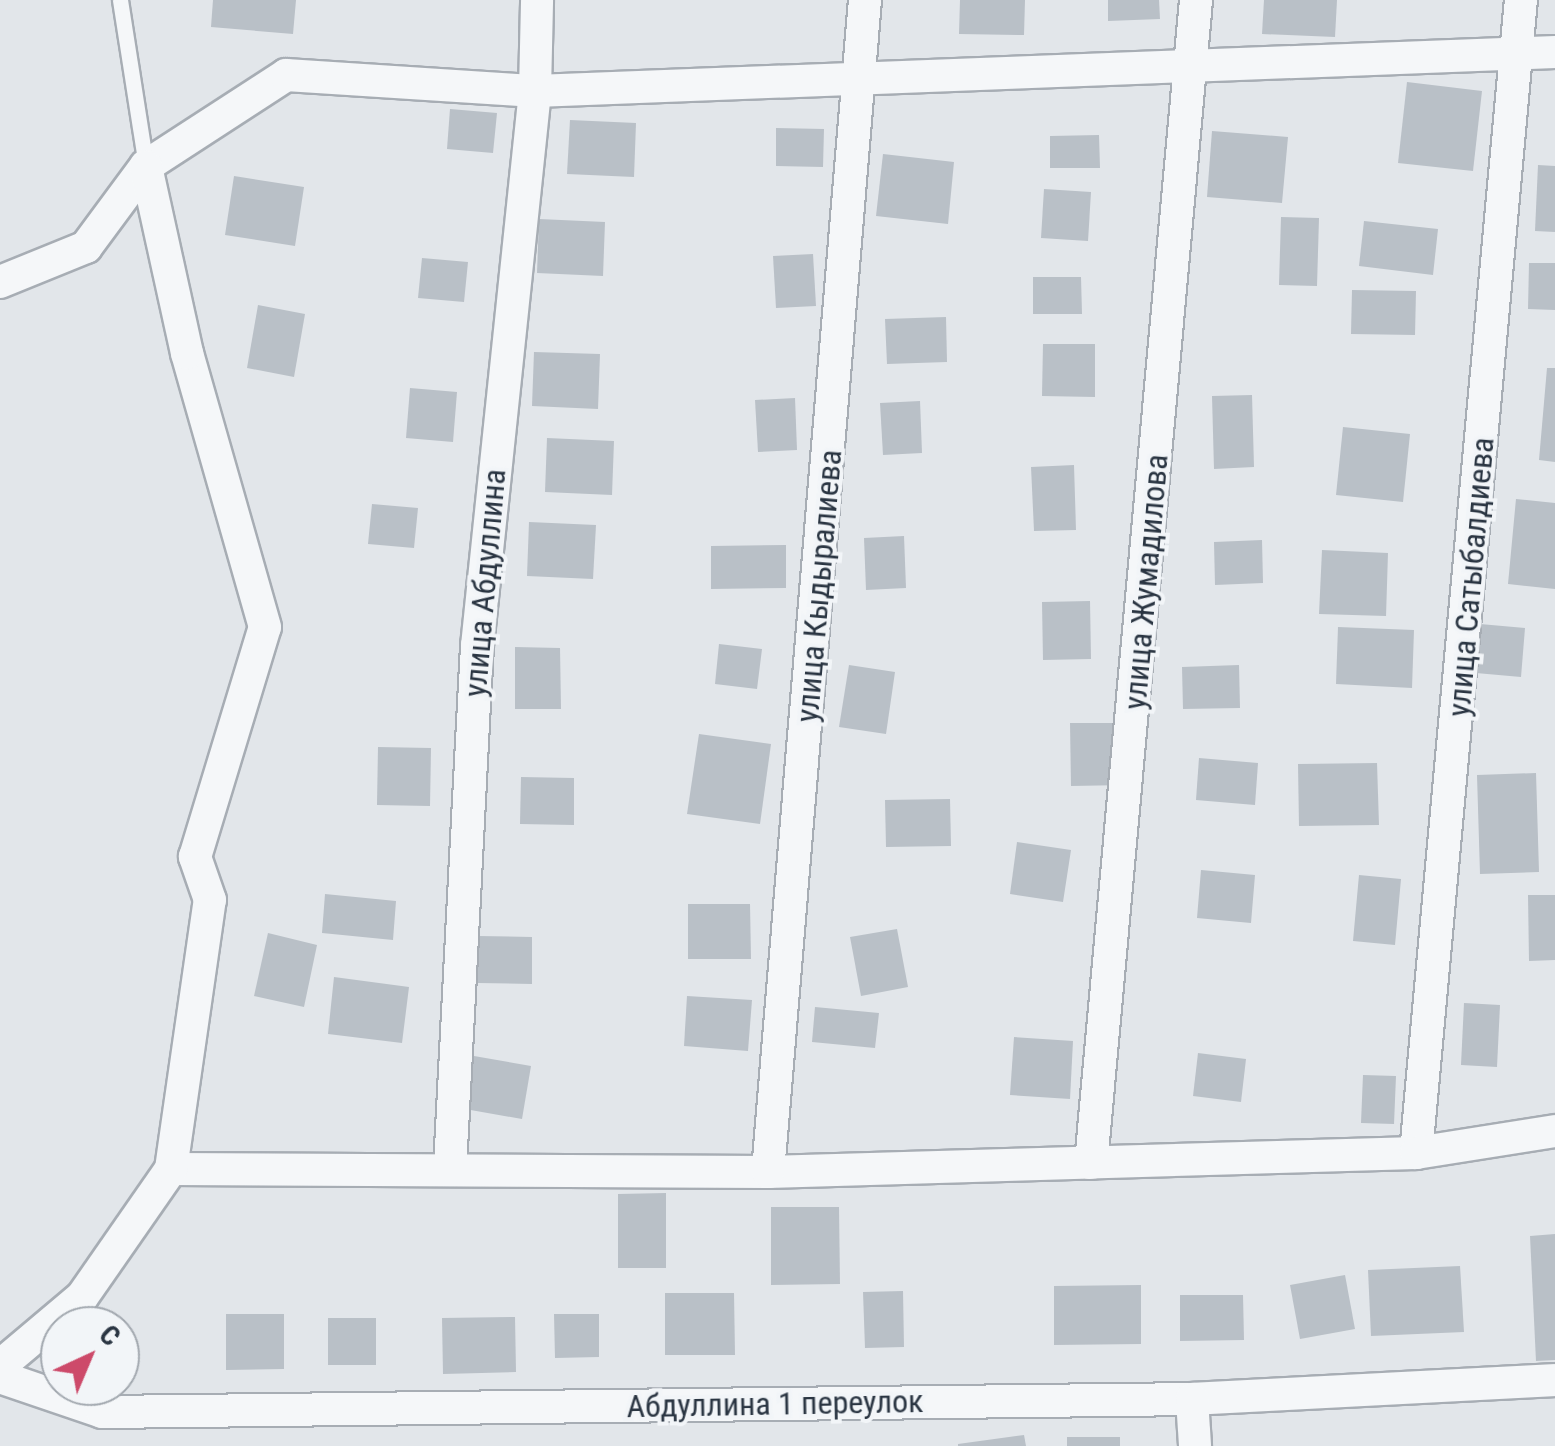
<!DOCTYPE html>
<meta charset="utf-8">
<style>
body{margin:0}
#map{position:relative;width:1555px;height:1446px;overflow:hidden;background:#e2e6ea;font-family:"Roboto Condensed",sans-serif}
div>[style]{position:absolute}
.building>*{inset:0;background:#b9c0c7}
.roads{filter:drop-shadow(2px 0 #a7adb4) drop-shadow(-2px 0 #a7adb4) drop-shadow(0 2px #a7adb4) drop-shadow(0 -2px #a7adb4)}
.service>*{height:15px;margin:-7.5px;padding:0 7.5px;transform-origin:7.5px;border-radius:7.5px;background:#f5f7f9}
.minor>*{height:32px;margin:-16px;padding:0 16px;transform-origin:16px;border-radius:16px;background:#f5f7f9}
span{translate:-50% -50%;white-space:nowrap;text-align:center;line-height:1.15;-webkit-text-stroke:8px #f2f5f8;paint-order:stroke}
.street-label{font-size:32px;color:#2a3542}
.north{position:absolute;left:40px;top:1306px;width:100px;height:100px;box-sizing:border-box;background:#f2f5f8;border:2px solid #a2a8af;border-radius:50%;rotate:44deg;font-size:28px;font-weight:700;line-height:40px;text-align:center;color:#2a3542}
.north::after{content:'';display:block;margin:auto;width:35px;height:45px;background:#cd4a6a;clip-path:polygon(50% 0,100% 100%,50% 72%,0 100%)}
</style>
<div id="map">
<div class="building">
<i style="clip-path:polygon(213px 0,296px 0,293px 34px,211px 27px)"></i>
<i style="clip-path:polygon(960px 0,1025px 0,1024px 35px,959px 34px)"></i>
<i style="clip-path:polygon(1108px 0,1159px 0,1160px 19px,1108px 21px)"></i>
<i style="clip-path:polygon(1264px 0,1337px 0,1335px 37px,1262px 34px)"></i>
<i style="clip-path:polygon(1407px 82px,1482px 91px,1473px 171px,1398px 163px)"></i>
<i style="clip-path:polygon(450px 109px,497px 113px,493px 153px,447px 149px)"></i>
<i style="clip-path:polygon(570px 120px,636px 123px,634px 177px,567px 174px)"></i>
<i style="clip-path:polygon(776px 128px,824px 129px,823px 167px,776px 166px)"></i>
<i style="clip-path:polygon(1212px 131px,1288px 137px,1282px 203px,1207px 197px)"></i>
<i style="clip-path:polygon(1099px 135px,1100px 168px,1050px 168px,1050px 136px)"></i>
<i style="clip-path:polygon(883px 154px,954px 162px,948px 224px,876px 216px)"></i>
<i style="clip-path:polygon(1538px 165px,1555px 166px,1555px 232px,1535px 231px)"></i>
<i style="clip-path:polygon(234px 176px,304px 187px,295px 246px,225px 235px)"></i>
<i style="clip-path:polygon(1044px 189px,1091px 192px,1088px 241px,1041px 238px)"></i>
<i style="clip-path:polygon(1281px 217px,1319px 218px,1317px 286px,1279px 285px)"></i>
<i style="clip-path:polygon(539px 219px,605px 222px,603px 276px,537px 273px)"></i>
<i style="clip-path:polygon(1364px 221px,1438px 229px,1433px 275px,1359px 266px)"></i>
<i style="clip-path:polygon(813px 254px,816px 306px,776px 308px,773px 256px)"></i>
<i style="clip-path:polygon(422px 258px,468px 262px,464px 302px,418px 298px)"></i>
<i style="clip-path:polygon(1529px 263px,1555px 263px,1555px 310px,1528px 309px)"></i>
<i style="clip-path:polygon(1033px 277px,1081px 277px,1082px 314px,1033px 314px)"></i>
<i style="clip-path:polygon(1352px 290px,1416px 291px,1415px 335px,1351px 334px)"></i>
<i style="clip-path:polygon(258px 305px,305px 314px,294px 377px,247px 368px)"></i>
<i style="clip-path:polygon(946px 317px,947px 362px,887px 364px,885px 319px)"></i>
<i style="clip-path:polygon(1043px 344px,1095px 344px,1095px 397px,1042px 396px)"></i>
<i style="clip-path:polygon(534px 352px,600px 354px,598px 409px,532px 406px)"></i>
<i style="clip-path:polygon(1547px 368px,1555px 368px,1555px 462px,1539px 460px)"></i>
<i style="clip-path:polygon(410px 388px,457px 392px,453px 442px,406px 438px)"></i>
<i style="clip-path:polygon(1252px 395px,1254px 467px,1214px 469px,1212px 396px)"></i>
<i style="clip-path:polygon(795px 398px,797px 450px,758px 452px,755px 400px)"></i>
<i style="clip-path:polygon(920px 401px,922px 453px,883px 455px,880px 403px)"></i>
<i style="clip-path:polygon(1343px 427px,1410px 434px,1403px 502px,1336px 495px)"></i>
<i style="clip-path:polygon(547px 438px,614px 441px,612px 495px,545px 492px)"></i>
<i style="clip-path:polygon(1074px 465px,1076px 530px,1034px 531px,1031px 467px)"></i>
<i style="clip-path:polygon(1516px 499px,1555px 503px,1555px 589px,1508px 584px)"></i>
<i style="clip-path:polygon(372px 504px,418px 508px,414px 548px,368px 544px)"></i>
<i style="clip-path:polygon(529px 522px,596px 525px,593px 579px,527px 576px)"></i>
<i style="clip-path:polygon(904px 536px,906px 588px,866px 590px,864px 538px)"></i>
<i style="clip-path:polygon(1262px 540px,1263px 583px,1215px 585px,1214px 542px)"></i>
<i style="clip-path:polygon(786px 545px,786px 588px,711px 589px,711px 546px)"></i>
<i style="clip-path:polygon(1322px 550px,1388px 553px,1386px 616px,1319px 614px)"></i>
<i style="clip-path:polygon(1090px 601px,1091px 659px,1043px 660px,1042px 602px)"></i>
<i style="clip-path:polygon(1480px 624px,1525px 628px,1521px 677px,1476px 673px)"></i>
<i style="clip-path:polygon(1338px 627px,1414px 630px,1412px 688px,1336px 684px)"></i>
<i style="clip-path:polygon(719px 644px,762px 649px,757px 689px,715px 684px)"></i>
<i style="clip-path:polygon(515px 647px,560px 648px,561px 709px,515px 709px)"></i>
<i style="clip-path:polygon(849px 665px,895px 672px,886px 734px,839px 727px)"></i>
<i style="clip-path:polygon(1239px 665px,1240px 708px,1183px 709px,1182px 667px)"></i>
<i style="clip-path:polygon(1070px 723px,1125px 723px,1126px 785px,1071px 786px)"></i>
<i style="clip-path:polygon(699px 734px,771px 744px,760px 824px,687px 814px)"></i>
<i style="clip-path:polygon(378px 747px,431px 748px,430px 806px,377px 805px)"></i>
<i style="clip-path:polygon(1199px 758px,1258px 763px,1255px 805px,1196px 800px)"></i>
<i style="clip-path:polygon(1377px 763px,1379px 825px,1299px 826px,1298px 764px)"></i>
<i style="clip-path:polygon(1536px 773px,1539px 872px,1480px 874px,1477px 775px)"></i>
<i style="clip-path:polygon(521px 777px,574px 778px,574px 825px,520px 824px)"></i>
<i style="clip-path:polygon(950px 799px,951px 846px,886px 847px,885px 800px)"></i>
<i style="clip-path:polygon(1017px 842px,1071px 850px,1063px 902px,1010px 894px)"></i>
<i style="clip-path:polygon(1201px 870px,1255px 875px,1251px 923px,1197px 918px)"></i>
<i style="clip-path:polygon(1359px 875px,1401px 879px,1395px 945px,1353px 941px)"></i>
<i style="clip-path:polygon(325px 894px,396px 901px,393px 940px,322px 933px)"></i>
<i style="clip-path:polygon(1528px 895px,1555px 895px,1555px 960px,1529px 961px)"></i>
<i style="clip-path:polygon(688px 904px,750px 904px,751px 959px,688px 959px)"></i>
<i style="clip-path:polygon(897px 929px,908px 987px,861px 996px,850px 937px)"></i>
<i style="clip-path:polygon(268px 933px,317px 945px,304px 1007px,254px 996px)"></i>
<i style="clip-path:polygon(478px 936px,532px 937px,532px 984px,478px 983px)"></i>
<i style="clip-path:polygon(334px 977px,409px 987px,402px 1043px,328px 1034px)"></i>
<i style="clip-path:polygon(687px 996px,752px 1000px,748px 1051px,684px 1046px)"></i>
<i style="clip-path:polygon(1464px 1003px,1500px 1005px,1497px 1067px,1461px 1065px)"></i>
<i style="clip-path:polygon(815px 1007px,879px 1013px,875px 1048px,812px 1042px)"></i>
<i style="clip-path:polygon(1014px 1037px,1073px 1041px,1070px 1099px,1010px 1095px)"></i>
<i style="clip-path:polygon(1198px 1053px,1246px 1059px,1241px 1102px,1193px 1096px)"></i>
<i style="clip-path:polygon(474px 1056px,531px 1066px,522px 1119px,465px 1109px)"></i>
<i style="clip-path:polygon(1363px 1075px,1396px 1076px,1394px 1124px,1361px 1123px)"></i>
<i style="clip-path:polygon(666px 1193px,666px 1268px,618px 1268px,618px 1194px)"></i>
<i style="clip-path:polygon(771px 1207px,839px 1207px,840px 1284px,771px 1285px)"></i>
<i style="clip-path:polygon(1555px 1234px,1555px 1360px,1536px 1361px,1530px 1236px)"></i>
<i style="clip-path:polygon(1460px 1266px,1464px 1332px,1371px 1336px,1368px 1270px)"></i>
<i style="clip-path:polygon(1345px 1275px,1355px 1329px,1300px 1339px,1290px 1285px)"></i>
<i style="clip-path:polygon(1141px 1285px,1141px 1344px,1054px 1345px,1054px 1286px)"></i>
<i style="clip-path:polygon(903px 1291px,904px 1347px,865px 1348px,863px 1292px)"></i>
<i style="clip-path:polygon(665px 1293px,734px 1293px,735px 1355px,665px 1355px)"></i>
<i style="clip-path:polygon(1180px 1295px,1243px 1295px,1244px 1340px,1180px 1341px)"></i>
<i style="clip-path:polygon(226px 1314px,284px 1314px,284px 1369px,226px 1370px)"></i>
<i style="clip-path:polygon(554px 1314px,599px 1314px,599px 1357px,555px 1358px)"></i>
<i style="clip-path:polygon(515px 1317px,516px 1372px,443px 1374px,442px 1318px)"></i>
<i style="clip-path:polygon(328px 1318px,376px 1318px,376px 1365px,328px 1365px)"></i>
<i style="clip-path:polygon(1024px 1435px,1026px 1446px,958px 1446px,958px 1444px)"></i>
<i style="clip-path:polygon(1067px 1437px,1120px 1437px,1120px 1446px,1067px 1446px)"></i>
</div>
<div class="roads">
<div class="service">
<i style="left:120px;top:0;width:168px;rotate:81.1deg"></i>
</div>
<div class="minor">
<i style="left:0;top:282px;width:93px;rotate:-22.1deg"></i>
<i style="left:86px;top:247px;width:101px;rotate:-53.5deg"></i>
<i style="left:146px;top:166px;width:167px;rotate:-33deg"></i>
<i style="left:286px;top:75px;width:250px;rotate:3.7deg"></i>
<i style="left:535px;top:91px;width:1021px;rotate:-2.19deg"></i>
<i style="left:1416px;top:1153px;width:1158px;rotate:-84.8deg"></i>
<i style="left:1091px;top:1163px;width:1168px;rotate:-84.84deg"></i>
<i style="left:450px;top:1168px;width:523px;rotate:-87.04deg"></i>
<i style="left:477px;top:646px;width:558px;rotate:-84.03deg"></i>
<i style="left:535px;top:91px;width:91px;rotate:-88.7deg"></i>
<i style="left:171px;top:1169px;width:597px;rotate:0.29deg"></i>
<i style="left:768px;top:1172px;width:648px;rotate:-1.68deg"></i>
<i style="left:1416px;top:1153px;width:141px;rotate:-9deg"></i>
<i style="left:768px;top:1172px;width:1176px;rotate:-85.27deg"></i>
<i style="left:0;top:1366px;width:107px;rotate:-40.1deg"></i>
<i style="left:82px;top:1297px;width:156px;rotate:-55.2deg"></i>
<i style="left:171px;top:1169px;width:272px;rotate:-81.8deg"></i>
<i style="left:210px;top:900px;width:46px;rotate:-109.2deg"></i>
<i style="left:195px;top:857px;width:240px;rotate:-73.1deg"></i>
<i style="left:265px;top:627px;width:285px;rotate:-105.9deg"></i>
<i style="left:187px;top:353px;width:191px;rotate:-102.4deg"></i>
<i style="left:0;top:1377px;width:108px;rotate:18.9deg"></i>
<i style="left:102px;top:1412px;width:1090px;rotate:-0.68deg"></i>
<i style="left:1192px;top:1399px;width:363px;rotate:-3deg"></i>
<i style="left:1192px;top:1399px;width:47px;rotate:86.3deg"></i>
</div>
</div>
<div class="street-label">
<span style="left:1471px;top:577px;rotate:-85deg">улица Сатыбалдиева</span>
<span style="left:1146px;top:582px;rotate:-85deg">улица Жумадилова</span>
<span style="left:485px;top:583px;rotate:-85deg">улица Абдуллина</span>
<span style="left:819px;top:586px;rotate:-85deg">улица Кыдыралиева</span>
<span style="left:775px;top:1404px;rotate:-1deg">Абдуллина 1 переулок</span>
</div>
<div class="north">С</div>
</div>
